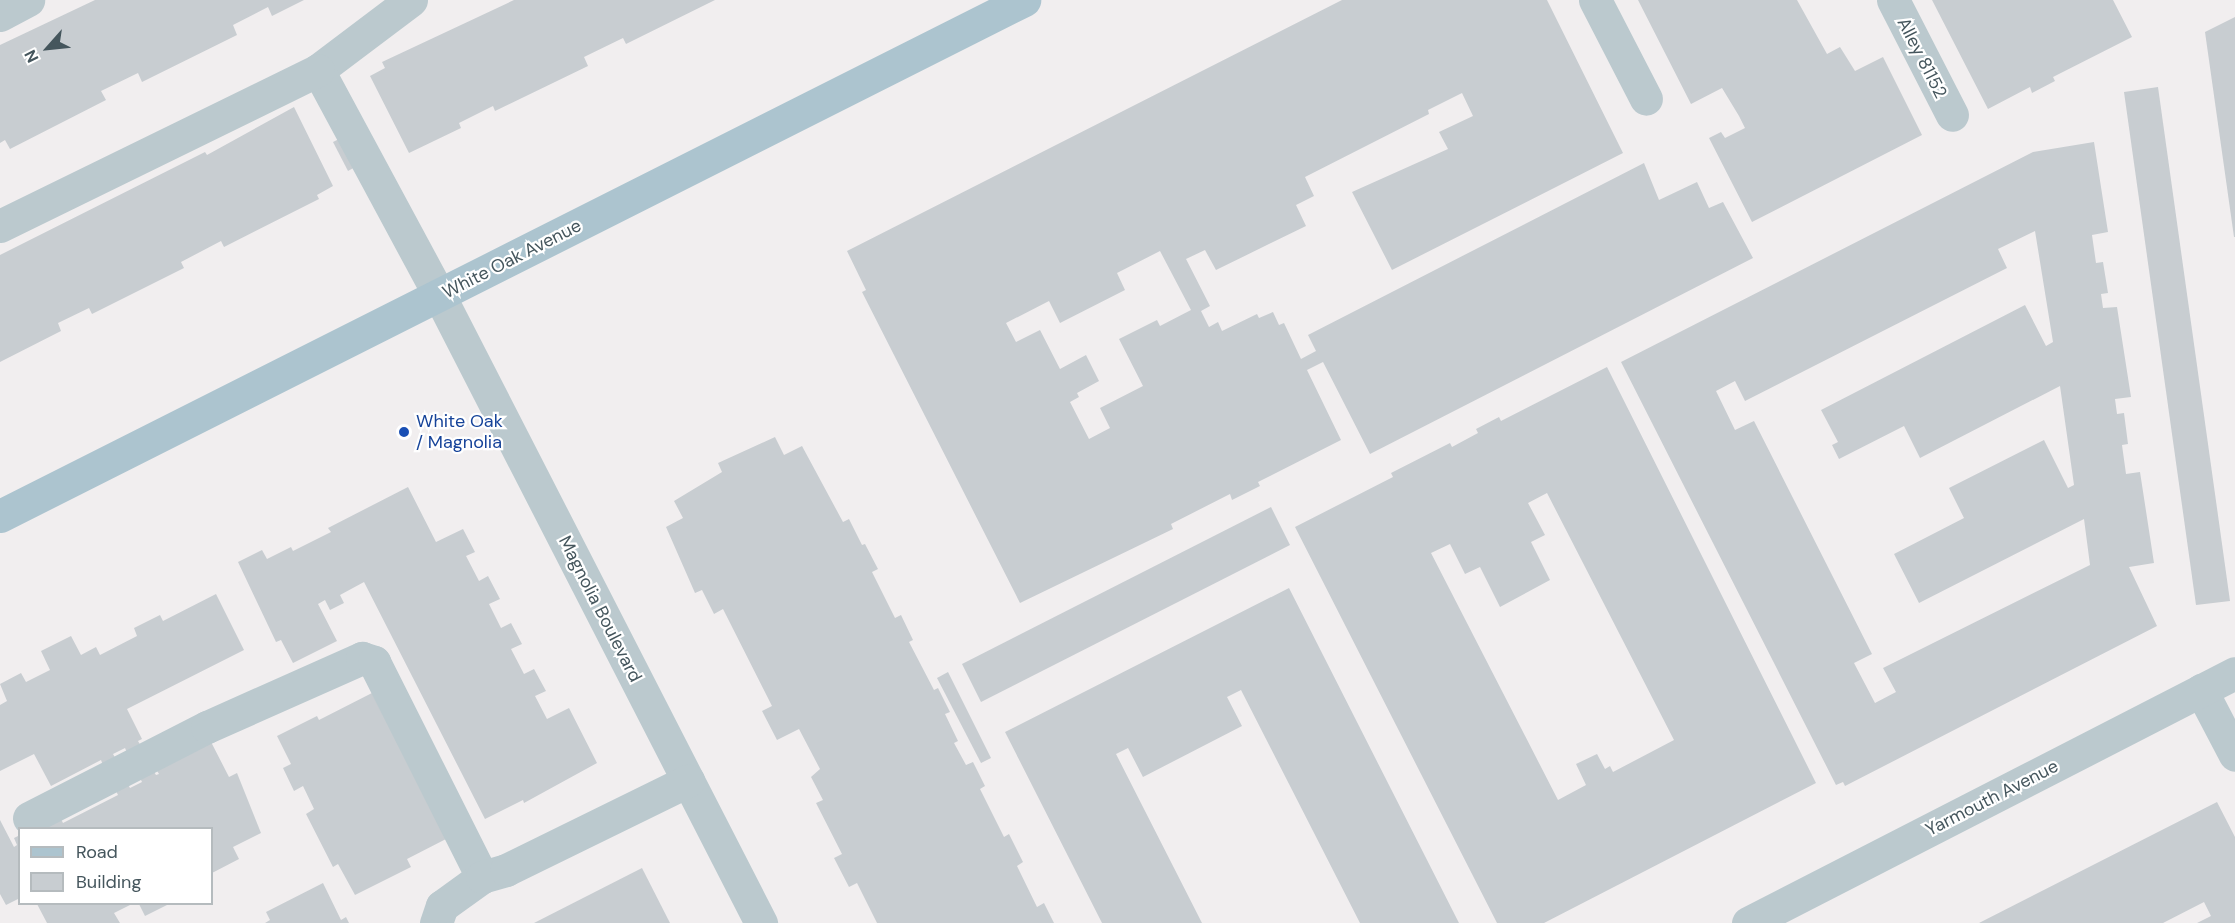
<!DOCTYPE html>
<style>
body{margin:0}
#map{position:relative;width:2235px;height:923px;overflow:hidden;background:#f1eeef;font-family:"DM Sans",sans-serif}
div>[style]{position:absolute}
.building>*{inset:0;background:#c8cdd1}
.minor>*{height:33px;margin:-16.5px;padding:0 16.5px;transform-origin:16.5px;border-radius:16.5px;background:#bbc9ce}
.major>*{height:33px;margin:-16.5px;padding:0 16.5px;transform-origin:16.5px;border-radius:16.5px;background:#acc4cf}
.dots>*{width:16px;height:16px;translate:-50% -50%;box-sizing:border-box;border:3px solid #fff;border-radius:50%}
span{translate:-50% -50%;white-space:nowrap;text-align:center;line-height:1.15;-webkit-text-stroke:4.5px #fff;paint-order:stroke}
.street-label{font-size:18px;color:#45565d}
.transit-label{font-size:18px;color:#164399}
.left{translate:0 -50%;text-align:left}
.legend{position:absolute;left:18px;top:827px;width:195px;height:78px;box-sizing:border-box;background:#fff;border:2px solid #b5bbbe;margin:0;padding:8px 10px;list-style:none;font-size:18px;color:#45565d}
.legend li{display:flex;align-items:center;gap:12px;height:30px}
.legend b{width:30px;border:2px solid #b5bbbe}
.north{position:absolute;left:18px;top:18px;width:60px;height:60px;-webkit-text-stroke:4px #fff;paint-order:stroke;rotate:243deg;font-size:16px;font-weight:700;line-height:24px;text-align:center;color:#45565d}
.north::after{content:'';display:block;margin:auto;width:21px;height:27px;background:#45565d;clip-path:polygon(50% 0,100% 100%,50% 72%,0 100%)}
</style>
<div id="map">
<div class="building">
<i style="clip-path:polygon(95px 0,304px 0,272px 16px,268px 7px,233px 25px,237px 35px,142px 82px,138px 73px,101px 91px,106px 100px,10px 149px,5px 140px,0 143px,0 45px)"></i>
<i style="clip-path:polygon(514px 0,715px 0,626px 44px,623px 38px,584px 57px,588px 66px,495px 111px,493px 106px,459px 123px,461px 128px,409px 153px,370px 76px,385px 68px,382px 62px)"></i>
<i style="clip-path:polygon(evenodd,1342px 0,1547px 0,1623px 153px,1392px 270px,1352px 192px,1448px 149px,1439px 132px,1473px 116px,1462px 93px,1428px 110px,1429px 114px,1305px 177px,1314px 196px,1296px 205px,1306px 226px,1216px 270px,1205px 250px,1186px 259px,1210px 306px,1201px 311px,1209px 327px,1218px 322px,1222px 331px,1257px 314px,1259px 318px,1273px 312px,1279px 325px,1284px 323px,1301px 359px,1316px 351px,1308px 335px,1644px 163px,1659px 200px,1697px 182px,1709px 208px,1723px 202px,1753px 258px,1370px 454px,1323px 362px,1307px 370px,1341px 440px,1258px 482px,1260px 486px,1232px 500px,1230px 494px,1171px 524px,1173px 529px,1020px 603px,862px 292px,866px 290px,847px 251px,1342px 0,1160px 251px,1191px 310px,1160px 326px,1157px 320px,1119px 339px,1143px 386px,1100px 408px,1110px 428px,1089px 439px,1070px 402px,1079px 397px,1077px 393px,1099px 381px,1086px 355px,1060px 369px,1040px 330px,1016px 342px,1006px 323px,1049px 301px,1060px 323px,1125px 290px,1117px 273px,1160px 251px)"></i>
<i style="clip-path:polygon(1638px 0,1797px 0,1827px 54px,1840px 47px,1855px 71px,1883px 57px,1922px 135px,1752px 222px,1709px 138px,1721px 132px,1725px 138px,1745px 128px,1739px 116px,1722px 88px,1691px 104px)"></i>
<i style="clip-path:polygon(1932px 0,2113px 0,2132px 37px,2053px 77px,2055px 81px,2032px 93px,2030px 87px,1988px 109px)"></i>
<i style="clip-path:polygon(2235px 17px,2235px 237px,2234px 237px,2205px 32px)"></i>
<i style="clip-path:polygon(2158px 87px,2230px 601px,2196px 605px,2124px 92px)"></i>
<i style="clip-path:polygon(294px 107px,333px 186px,317px 195px,319px 199px,224px 247px,221px 241px,181px 262px,184px 268px,92px 314px,89px 308px,58px 323px,61px 331px,0 362px,0 255px,205px 152px,207px 155px)"></i>
<i style="clip-path:polygon(349px 134px,364px 162px,348px 171px,333px 142px)"></i>
<i style="clip-path:polygon(evenodd,2094px 142px,2108px 232px,2092px 235px,2096px 263px,2103px 262px,2108px 293px,2101px 294px,2103px 308px,2117px 307px,2131px 397px,2115px 399px,2117px 414px,2124px 413px,2128px 444px,2122px 445px,2126px 474px,2140px 472px,2154px 563px,2129px 567px,2157px 626px,1845px 786px,1843px 782px,1836px 785px,1621px 362px,2033px 152px,2094px 142px,2035px 231px,2053px 342px,2046px 346px,2025px 305px,1821px 410px,1838px 442px,1832px 445px,1839px 459px,1904px 426px,1920px 458px,2060px 386px,2074px 485px,2068px 488px,2044px 440px,1949px 488px,1964px 518px,1894px 554px,1919px 603px,2084px 519px,2090px 565px,1883px 668px,1896px 692px,1875px 703px,1854px 663px,1872px 654px,1754px 421px,1735px 430px,1716px 391px,1735px 381px,1745px 401px,2007px 268px,1998px 249px,2035px 231px)"></i>
<i style="clip-path:polygon(evenodd,1607px 367px,1816px 783px,1544px 923px,1497px 923px,1295px 527px,1393px 477px,1391px 473px,1450px 443px,1452px 447px,1478px 433px,1476px 429px,1499px 417px,1501px 421px,1607px 367px,1547px 493px,1674px 740px,1613px 772px,1610px 766px,1605px 769px,1597px 754px,1576px 764px,1586px 785px,1558px 800px,1431px 553px,1450px 544px,1465px 574px,1480px 567px,1500px 607px,1550px 580px,1531px 542px,1545px 535px,1528px 503px,1547px 493px)"></i>
<i style="clip-path:polygon(775px 437px,784px 455px,802px 446px,843px 522px,849px 519px,862px 545px,865px 544px,878px 569px,872px 572px,895px 618px,901px 615px,913px 640px,909px 642px,934px 690px,938px 688px,950px 712px,945px 714px,958px 741px,954px 743px,966px 765px,973px 762px,985px 786px,980px 789px,1004px 837px,1009px 834px,1023px 862px,1017px 866px,1037px 907px,1044px 903px,1054px 923px,877px 923px,857px 883px,849px 887px,834px 858px,842px 854px,816px 803px,823px 800px,811px 777px,820px 769px,799px 729px,777px 740px,762px 711px,772px 706px,723px 609px,714px 614px,702px 590px,695px 593px,666px 527px,683px 518px,674px 501px,722px 472px,718px 463px)"></i>
<i style="clip-path:polygon(408px 487px,436px 542px,463px 529px,475px 552px,466px 556px,479px 581px,488px 576px,500px 599px,489px 604px,501px 628px,511px 623px,522px 644px,511px 649px,524px 674px,534px 669px,546px 691px,535px 696px,547px 719px,569px 708px,597px 763px,524px 803px,523px 800px,485px 819px,364px 582px,340px 595px,344px 603px,330px 610px,325px 600px,318px 604px,337px 641px,293px 663px,281px 640px,276px 642px,238px 562px,262px 550px,267px 559px,291px 547px,293px 551px,331px 532px,328px 528px)"></i>
<i style="clip-path:polygon(1271px 507px,1290px 545px,981px 702px,962px 664px)"></i>
<i style="clip-path:polygon(1289px 588px,1459px 923px,1360px 923px,1241px 690px,1227px 697px,1242px 726px,1143px 777px,1128px 748px,1116px 754px,1202px 923px,1102px 923px,1005px 732px)"></i>
<i style="clip-path:polygon(216px 594px,244px 650px,127px 709px,142px 739px,138px 741px,142px 748px,128px 755px,125px 748px,113px 754px,117px 761px,104px 768px,101px 760px,51px 786px,34px 754px,0 771px,0 705px,7px 701px,0 684px,21px 673px,26px 682px,50px 670px,41px 651px,71px 636px,81px 655px,96px 647px,100px 655px,137px 636px,134px 628px,160px 615px,163px 621px)"></i>
<i style="clip-path:polygon(948px 672px,991px 758px,981px 763px,937px 678px)"></i>
<i style="clip-path:polygon(372px 693px,446px 839px,407px 859px,411px 867px,355px 895px,338px 864px,333px 867px,306px 814px,314px 809px,303px 786px,294px 791px,283px 768px,291px 764px,277px 736px,317px 716px,319px 720px)"></i>
<i style="clip-path:polygon(209px 738px,229px 777px,237px 773px,261px 833px,233px 847px,239px 859px,212px 873px,212px 828px,49px 828px,45px 822px,59px 815px,63px 823px,118px 795px,114px 787px,126px 781px,130px 788px,142px 782px,138px 774px,151px 767px,156px 775px,159px 774px,154px 766px)"></i>
<i style="clip-path:polygon(2217px 802px,2235px 837px,2235px 923px,2197px 923px,2211px 916px,2204px 902px,2163px 923px,1979px 923px)"></i>
<i style="clip-path:polygon(0 820px,14px 847px,17px 845px,14px 838px,20px 835px,20px 898px,6px 905px,0 894px)"></i>
<i style="clip-path:polygon(642px 868px,670px 923px,534px 923px)"></i>
<i style="clip-path:polygon(323px 883px,341px 920px,346px 917px,349px 923px,265px 923px,270px 920px,266px 912px)"></i>
<i style="clip-path:polygon(37px 904px,132px 904px,114px 913px,120px 923px,47px 923px)"></i>
<i style="clip-path:polygon(139px 904px,169px 904px,145px 916px)"></i>
</div>
<div class="minor">
<i style="left:411px;top:0;width:116px;rotate:143deg"></i>
<i style="left:318px;top:70px;width:255px;rotate:61.7deg"></i>
<i style="left:439px;top:295px;width:706px;rotate:62.85deg"></i>
<i style="left:1595px;top:0;width:111px;rotate:62.7deg"></i>
<i style="left:1893px;top:0;width:129px;rotate:62.8deg"></i>
<i style="left:0;top:15px;width:32px;rotate:-28deg"></i>
<i style="left:0;top:226px;width:354px;rotate:-26.1deg"></i>
<i style="left:2201px;top:690px;width:73px;rotate:62.4deg"></i>
<i style="left:29px;top:818px;width:200px;rotate:-27.1deg"></i>
<i style="left:207px;top:727px;width:170px;rotate:-24deg"></i>
<i style="left:362px;top:658px;width:13px;rotate:18deg"></i>
<i style="left:374px;top:662px;width:241px;rotate:63.3deg"></i>
<i style="left:436px;top:923px;width:18px;rotate:-71deg"></i>
<i style="left:442px;top:906px;width:49px;rotate:-35.9deg"></i>
<i style="left:482px;top:877px;width:25px;rotate:-16deg"></i>
<i style="left:506px;top:870px;width:203px;rotate:-26.1deg"></i>
<i style="left:1748px;top:923px;width:547px;rotate:-27.17deg"></i>
</div>
<div class="major">
<i style="left:0;top:516px;width:1147px;rotate:-26.74deg"></i>
</div>
<div class="dots">
<i style="left:404px;top:432px;background:#1a4fb4"></i>
</div>
<div class="street-label">
<span style="left:1922px;top:58px;rotate:63deg">Alley 81152</span>
<span style="left:512px;top:259px;rotate:-27deg">White Oak Avenue</span>
<span style="left:600px;top:609px;rotate:63deg">Magnolia Boulevard</span>
<span style="left:1992px;top:798px;rotate:-27deg">Yarmouth Avenue</span>
</div>
<div class="transit-label">
<span class="left" style="left:416px;top:432px">White Oak<br>/ Magnolia</span>
</div>
<ul class="legend">
<li><b style="height:8px;background:#acc4cf"></b>Road</li>
<li><b style="height:16px;background:#c8cdd1"></b>Building</li>
</ul>
<div class="north">N</div>
</div>
